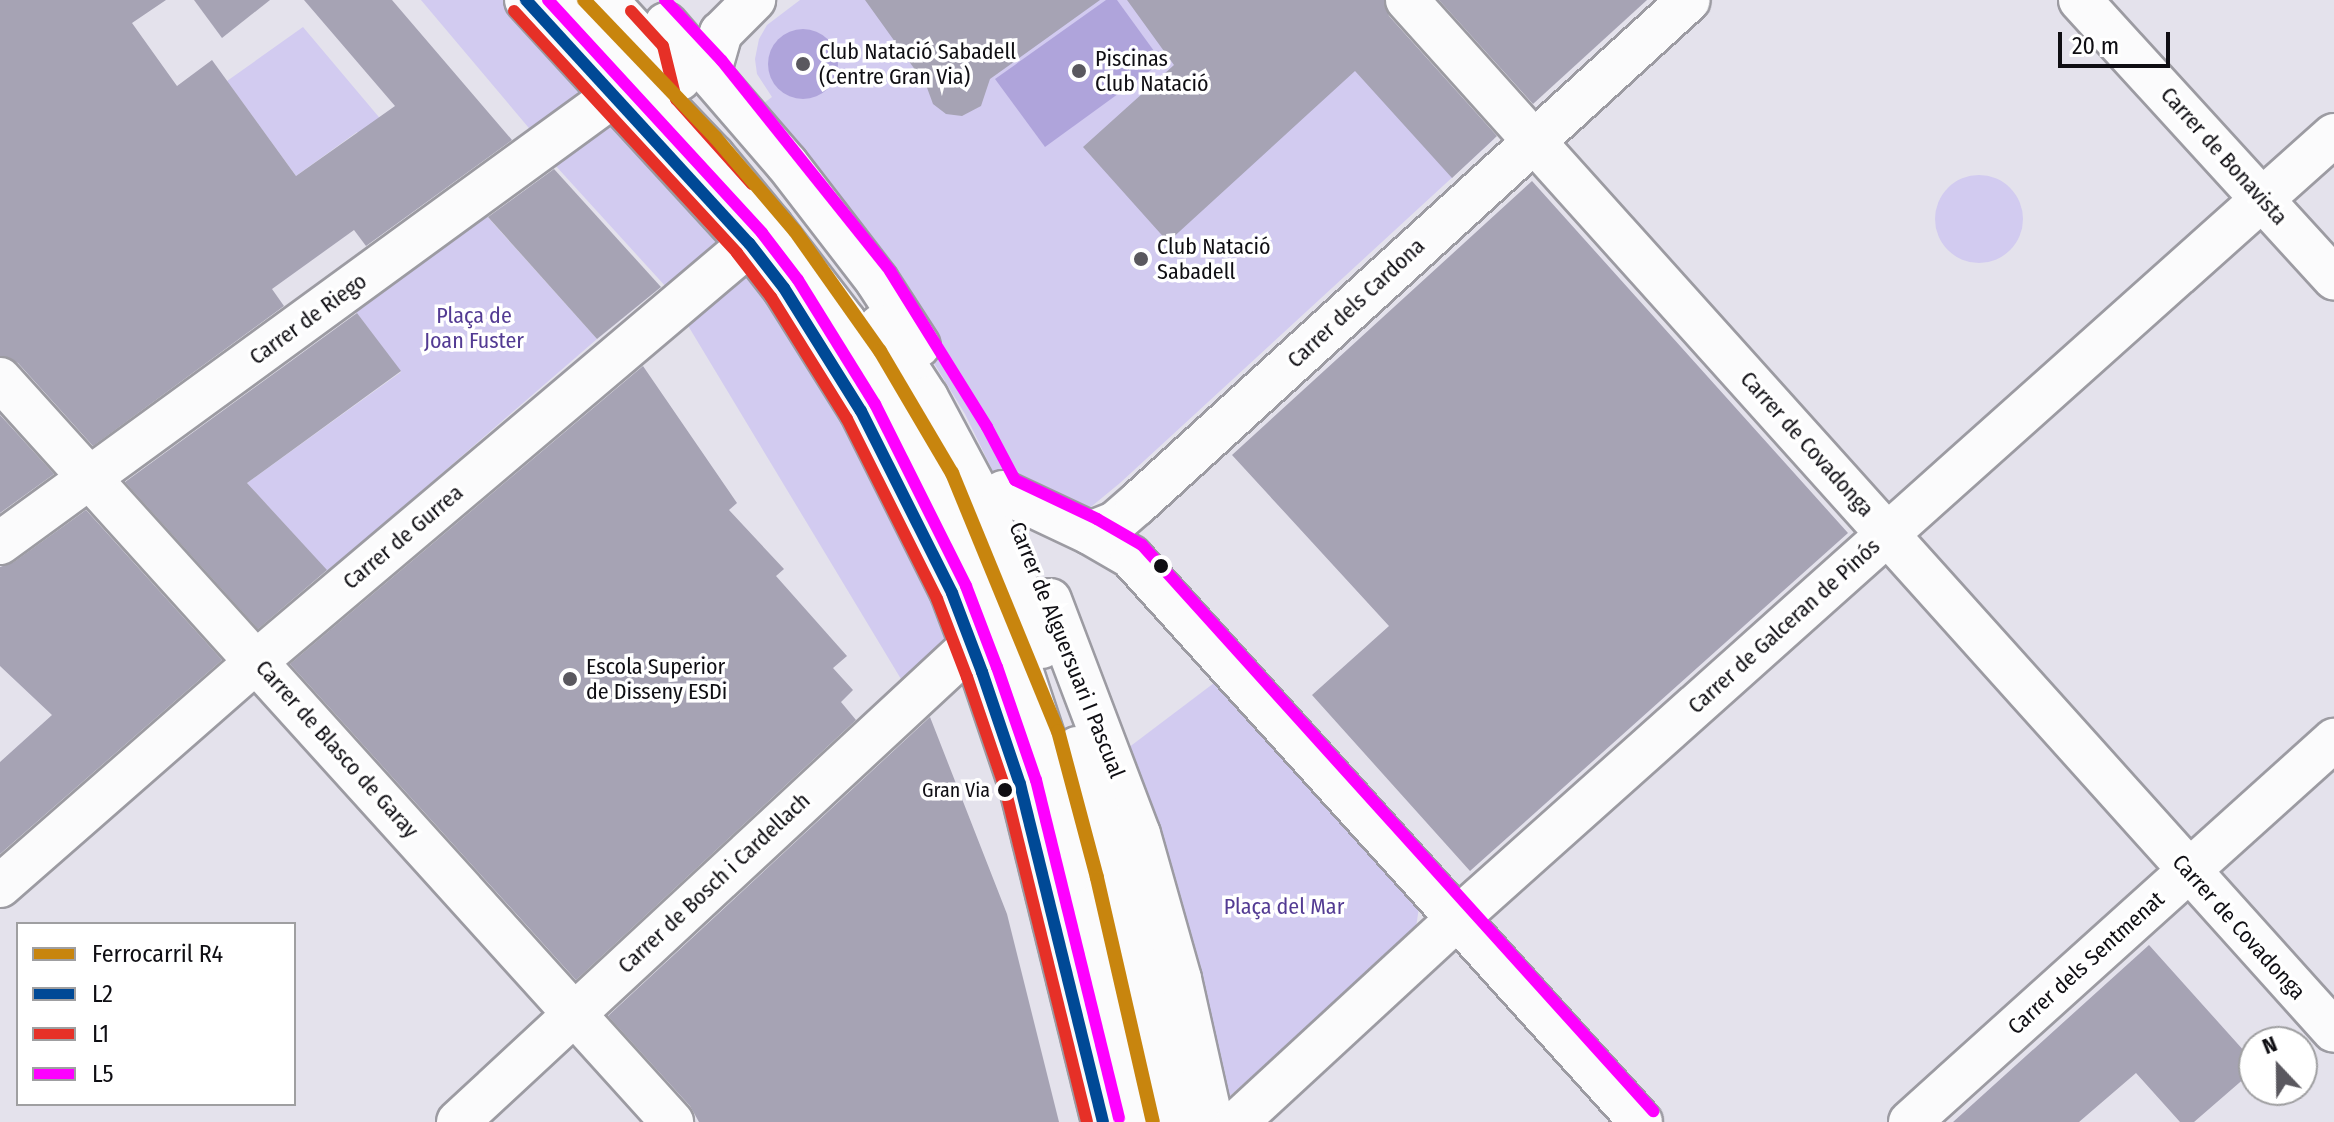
<!DOCTYPE html>
<meta charset="utf-8">
<style>
body{margin:0}
#map{position:relative;width:2334px;height:1122px;overflow:hidden;background:#e4e2ec;font-family:"Fira Sans Condensed",sans-serif}
div>[style]{position:absolute}
.green>*{inset:0;background:#d2cbf0}
.round{border-radius:50%}
.water>*{inset:0;background:#afa4db}
.building>*{inset:0;background:#a6a3b4}
.roads{filter:drop-shadow(2px 0 #9c9ba2) drop-shadow(-2px 0 #9c9ba2) drop-shadow(0 2px #9c9ba2) drop-shadow(0 -2px #9c9ba2)}
.minor>*{height:42px;margin:-21px;padding:0 21px;transform-origin:21px;border-radius:21px;background:#fbfbfc}
.bus-1>*{height:12px;margin:-6px;padding:0 6px;transform-origin:6px;border-radius:6px;background:#004996}
.bus-2>*{height:12px;margin:-6px;padding:0 6px;transform-origin:6px;border-radius:6px;background:#e63027}
.bus-3>*{height:12px;margin:-6px;padding:0 6px;transform-origin:6px;border-radius:6px;background:#fe00ff}
.rail-1>*{height:14px;margin:-7px;padding:0 7px;transform-origin:7px;border-radius:7px;background:#c8850e}
.dots>*{width:22px;height:22px;translate:-50% -50%;box-sizing:border-box;border:4px solid #fff;border-radius:50%}
span{translate:-50% -50%;white-space:nowrap;text-align:center;line-height:1.15;-webkit-text-stroke:7px #fff;paint-order:stroke}
.bus-label{font-size:20px;color:#0f0e13}
.right{translate:-100% -50%;text-align:right}
.poi-label{font-size:22px;color:#0f0e13}
.left{translate:0 -50%;text-align:left}
.street-label{font-size:22px;color:#0f0e13}
.park-label{font-size:22px;color:#533b93}
.legend{position:absolute;left:16px;top:922px;width:280px;height:184px;box-sizing:border-box;background:#fff;border:2px solid #9f9fa1;margin:0;padding:10px 14px;list-style:none;font-size:24px;color:#0f0e13}
.legend li{display:flex;align-items:center;gap:16px;height:40px}
.legend b{width:40px;border:2px solid #9f9fa1}
.north{position:absolute;left:2238px;top:1026px;width:80px;height:80px;box-sizing:border-box;background:#fff;border:2px solid #9f9fa1;border-radius:50%;rotate:338deg;font-size:22px;font-weight:700;line-height:32px;text-align:center;color:#0f0e13}
.north::after{content:'';display:block;margin:auto;width:28px;height:36px;background:#5a585f;clip-path:polygon(50% 0,100% 100%,50% 72%,0 100%)}
.scale{position:absolute;left:2058px;top:32px;width:112px;height:36px;box-sizing:border-box;border:4px solid #0f0e13;border-top:0;padding-left:10px;font-size:24px;line-height:28px;white-space:nowrap;color:#0f0e13;-webkit-text-stroke:6px #fff;paint-order:stroke}
</style>
<div id="map">
<div class="green">
<i style="clip-path:polygon(421px 0,517px 0,603px 92px,539px 140px)"></i>
<i style="clip-path:polygon(800px 0,1368px 0,1494px 139px,1120px 483px,1075px 520px,1003px 492px,965px 414px,915px 332px,751px 113px,772px 97px,757px 74px,755px 59px,759px 39px,767px 25px)"></i>
<i style="clip-path:polygon(303px 27px,394px 135px,384px 162px,357px 132px,296px 176px,227px 81px)"></i>
<i style="clip-path:polygon(616px 100px,743px 244px,677px 299px,544px 153px)"></i>
<i class="round" style="left:1935px;top:175px;width:88px;height:88px"></i>
<i style="clip-path:polygon(485px 214px,597px 339px,328px 572px,247px 483px,401px 372px,353px 308px)"></i>
<i style="clip-path:polygon(746px 266px,831px 379px,958px 640px,904px 684px,684px 319px)"></i>
<i style="clip-path:polygon(1218px 680px,1421px 894px,1415px 934px,1224px 1101px,1128px 748px)"></i>
</div>
<div class="water">
<i style="clip-path:polygon(1106px 0,1117px 0,1162px 62px,1045px 147px,995px 79px)"></i>
<i class="round" style="left:768px;top:29px;width:70px;height:70px"></i>
</div>
<div class="building">
<i style="clip-path:polygon(0 0,166px 0,132px 23px,177px 86px,212px 60px,296px 176px,395px 106px,304px 0,392px 0,512px 140px,366px 246px,354px 230px,272px 289px,284px 306px,93px 446px,18px 363px,0 356px)"></i>
<i style="clip-path:polygon(194px 0,270px 0,222px 38px)"></i>
<i style="clip-path:polygon(865px 0,1100px 0,990px 79px,981px 106px,962px 116px,946px 114px,933px 104px,926px 85px)"></i>
<i style="clip-path:polygon(1127px 0,1384px 0,1389px 16px,1497px 136px,1452px 178px,1355px 71px,1168px 242px,1083px 147px,1174px 65px)"></i>
<i style="clip-path:polygon(1439px 0,1647px 0,1533px 104px)"></i>
<i style="clip-path:polygon(554px 169px,661px 287px,597px 339px,488px 217px)"></i>
<i style="clip-path:polygon(1532px 181px,1848px 533px,1470px 871px,1312px 695px,1389px 626px,1232px 455px)"></i>
<i style="clip-path:polygon(357px 313px,401px 371px,247px 483px,327px 570px,258px 629px,125px 482px)"></i>
<i style="clip-path:polygon(643px 366px,737px 503px,729px 510px,784px 569px,776px 576px,847px 656px,833px 668px,853px 690px,841px 702px,856px 720px,576px 980px,290px 664px)"></i>
<i style="clip-path:polygon(0 415px,54px 474px,0 513px)"></i>
<i style="clip-path:polygon(86px 510px,222px 660px,0 854px,0 762px,52px 715px,0 666px,0 567px,14px 562px)"></i>
<i style="clip-path:polygon(930px 717px,1007px 914px,1059px 1122px,699px 1122px,690px 1106px,608px 1016px)"></i>
<i style="clip-path:polygon(2149px 945px,2254px 1062px,2254px 1070px,2194px 1122px,2180px 1122px,2136px 1073px,2079px 1122px,1953px 1122px)"></i>
</div>
<div class="roads">
<div class="minor">
<i style="left:526px;top:0;width:330px;rotate:47.5deg"></i>
<i style="left:749px;top:243px;width:57px;rotate:52.1deg"></i>
<i style="left:784px;top:288px;width:145px;rotate:58deg"></i>
<i style="left:861px;top:411px;width:203px;rotate:63.4deg"></i>
<i style="left:952px;top:593px;width:85px;rotate:69.2deg"></i>
<i style="left:982px;top:672px;width:118px;rotate:71.3deg"></i>
<i style="left:1020px;top:784px;width:348px;rotate:76.2deg"></i>
<i style="left:564px;top:0;width:216px;rotate:46.3deg"></i>
<i style="left:713px;top:156px;width:91px;rotate:50.4deg"></i>
<i style="left:771px;top:226px;width:121px;rotate:52.4deg"></i>
<i style="left:845px;top:322px;width:112px;rotate:58.2deg"></i>
<i style="left:904px;top:417px;width:134px;rotate:62.9deg"></i>
<i style="left:965px;top:536px;width:132px;rotate:66.7deg"></i>
<i style="left:1017px;top:657px;width:157px;rotate:71.8deg"></i>
<i style="left:1066px;top:806px;width:106px;rotate:75.2deg"></i>
<i style="left:1093px;top:908px;width:220px;rotate:77.1deg"></i>
<i style="left:606px;top:0;width:108px;rotate:47.3deg"></i>
<i style="left:1407px;top:0;width:1386px;rotate:48.04deg"></i>
<i style="left:2080px;top:0;width:377px;rotate:47.6deg"></i>
<i style="left:666px;top:24px;width:185px;rotate:49.2deg"></i>
<i style="left:787px;top:164px;width:148px;rotate:52.4deg"></i>
<i style="left:877px;top:281px;width:77px;rotate:57.1deg"></i>
<i style="left:710px;top:71px;width:40px;rotate:-74deg"></i>
<i style="left:721px;top:33px;width:47px;rotate:-45deg"></i>
<i style="left:880px;top:326px;width:86px;rotate:56.9deg"></i>
<i style="left:927px;top:398px;width:115px;rotate:61.9deg"></i>
<i style="left:981px;top:499px;width:160px;rotate:67.6deg"></i>
<i style="left:0;top:379px;width:1002px;rotate:47.87deg"></i>
<i style="left:1003px;top:492px;width:96px;rotate:25.2deg"></i>
<i style="left:1090px;top:533px;width:48px;rotate:30.3deg"></i>
<i style="left:1131px;top:557px;width:761px;rotate:47.93deg"></i>
<i style="left:1090px;top:533px;width:27px;rotate:-22deg"></i>
<i style="left:1115px;top:523px;width:29px;rotate:-41deg"></i>
<i style="left:1137px;top:504px;width:747px;rotate:-42.4deg"></i>
<i style="left:0;top:543px;width:762px;rotate:-36.09deg"></i>
<i style="left:1050px;top:600px;width:250px;rotate:69.2deg"></i>
<i style="left:1139px;top:834px;width:151px;rotate:74.2deg"></i>
<i style="left:1180px;top:979px;width:147px;rotate:77.4deg"></i>
<i style="left:1077px;top:748px;width:71px;rotate:72.1deg"></i>
<i style="left:1099px;top:816px;width:315px;rotate:76.2deg"></i>
<i style="left:0;top:886px;width:343px;rotate:-41.2deg"></i>
<i style="left:258px;top:660px;width:672px;rotate:-40.23deg"></i>
<i style="left:458px;top:1122px;width:701px;rotate:-42.86deg"></i>
<i style="left:1237px;top:1122px;width:301px;rotate:-42.7deg"></i>
<i style="left:1458px;top:918px;width:1175px;rotate:-41.79deg"></i>
<i style="left:1910px;top:1122px;width:571px;rotate:-42.02deg"></i>
</div>
</div>
<div class="bus-1">
<i style="left:526px;top:0;width:330px;rotate:47.5deg"></i>
<i style="left:749px;top:243px;width:57px;rotate:52.1deg"></i>
<i style="left:784px;top:288px;width:145px;rotate:58deg"></i>
<i style="left:861px;top:411px;width:203px;rotate:63.4deg"></i>
<i style="left:952px;top:593px;width:85px;rotate:69.2deg"></i>
<i style="left:982px;top:672px;width:118px;rotate:71.3deg"></i>
<i style="left:1020px;top:784px;width:348px;rotate:76.2deg"></i>
</div>
<div class="bus-2">
<i style="left:514px;top:11px;width:329px;rotate:47.3deg"></i>
<i style="left:737px;top:253px;width:56px;rotate:52.3deg"></i>
<i style="left:771px;top:297px;width:144px;rotate:58.1deg"></i>
<i style="left:847px;top:419px;width:201px;rotate:63.4deg"></i>
<i style="left:937px;top:599px;width:84px;rotate:69deg"></i>
<i style="left:967px;top:677px;width:117px;rotate:71.1deg"></i>
<i style="left:1005px;top:788px;width:344px;rotate:76.2deg"></i>
<i style="left:631px;top:11px;width:47px;rotate:47.6deg"></i>
<i style="left:663px;top:46px;width:55px;rotate:76.2deg"></i>
<i style="left:676px;top:99px;width:114px;rotate:48.2deg"></i>
</div>
<div class="bus-3">
<i style="left:548px;top:0;width:316px;rotate:47.4deg"></i>
<i style="left:762px;top:233px;width:59px;rotate:52.5deg"></i>
<i style="left:798px;top:280px;width:146px;rotate:58.2deg"></i>
<i style="left:875px;top:404px;width:203px;rotate:63.4deg"></i>
<i style="left:966px;top:586px;width:87px;rotate:69.1deg"></i>
<i style="left:997px;top:667px;width:120px;rotate:71deg"></i>
<i style="left:1036px;top:780px;width:348px;rotate:76.2deg"></i>
<i style="left:665px;top:0;width:83px;rotate:46.9deg"></i>
<i style="left:722px;top:61px;width:269px;rotate:51.3deg"></i>
<i style="left:890px;top:271px;width:184px;rotate:58.1deg"></i>
<i style="left:987px;top:427px;width:60px;rotate:62.2deg"></i>
<i style="left:1015px;top:480px;width:91px;rotate:25.4deg"></i>
<i style="left:1097px;top:519px;width:52px;rotate:30deg"></i>
<i style="left:1142px;top:545px;width:763px;rotate:47.92deg"></i>
</div>
<div class="rail-1">
<i style="left:584px;top:0;width:190px;rotate:46.3deg"></i>
<i style="left:715px;top:137px;width:123px;rotate:49.6deg"></i>
<i style="left:795px;top:231px;width:147px;rotate:54.7deg"></i>
<i style="left:880px;top:351px;width:142px;rotate:59.5deg"></i>
<i style="left:952px;top:473px;width:279px;rotate:67.7deg"></i>
<i style="left:1058px;top:731px;width:152px;rotate:75.1deg"></i>
<i style="left:1097px;top:878px;width:250px;rotate:77.1deg"></i>
</div>
<div class="dots">
<i style="left:803px;top:64px;background:#5a585f"></i>
<i style="left:1079px;top:71px;background:#5a585f"></i>
<i style="left:1141px;top:259px;background:#5a585f"></i>
<i style="left:1161px;top:566px;background:#0f0e13"></i>
<i style="left:570px;top:679px;background:#5a585f"></i>
<i style="left:1005px;top:790px;background:#0f0e13"></i>
</div>
<div class="bus-label">
<span class="right" style="left:990px;top:790px">Gran Via</span>
</div>
<div class="poi-label">
<span class="left" style="left:819px;top:64px">Club Natació Sabadell<br>(Centre Gran Via)</span>
<span class="left" style="left:1095px;top:71px">Piscinas<br>Club Natació</span>
<span class="left" style="left:1157px;top:259px">Club Natació<br>Sabadell</span>
<span class="left" style="left:586px;top:679px">Escola Superior<br>de Disseny ESDi</span>
</div>
<div class="street-label">
<span style="left:2224px;top:156px;rotate:48deg">Carrer de Bonavista</span>
<span style="left:1356px;top:303px;rotate:-43deg">Carrer dels Cardona</span>
<span style="left:308px;top:319px;rotate:-36deg">Carrer de Riego</span>
<span style="left:1807px;top:444px;rotate:48deg">Carrer de Covadonga</span>
<span style="left:403px;top:537px;rotate:-40deg">Carrer de Gurrea</span>
<span style="left:1784px;top:626px;rotate:-42deg">Carrer de Galceran de Pinós</span>
<span style="left:1067px;top:650px;rotate:68deg">Carrer de Alguersuari I Pascual</span>
<span style="left:337px;top:749px;rotate:48deg">Carrer de Blasco de Garay</span>
<span style="left:714px;top:883px;rotate:-43deg">Carrer de Bosch i Cardellach</span>
<span style="left:2239px;top:927px;rotate:48deg">Carrer de Covadonga</span>
<span style="left:2086px;top:963px;rotate:-42deg">Carrer dels Sentmenat</span>
</div>
<div class="park-label">
<span style="left:474px;top:328px">Plaça de<br>Joan Fuster</span>
<span style="left:1284px;top:907px">Plaça del Mar</span>
</div>
<ul class="legend">
<li><b style="height:10px;background:#c8850e"></b>Ferrocarril R4</li>
<li><b style="height:10px;background:#004996"></b>L2</li>
<li><b style="height:10px;background:#e63027"></b>L1</li>
<li><b style="height:10px;background:#fe00ff"></b>L5</li>
</ul>
<div class="north">N</div>
<div class="scale">20 m</div>
</div>
